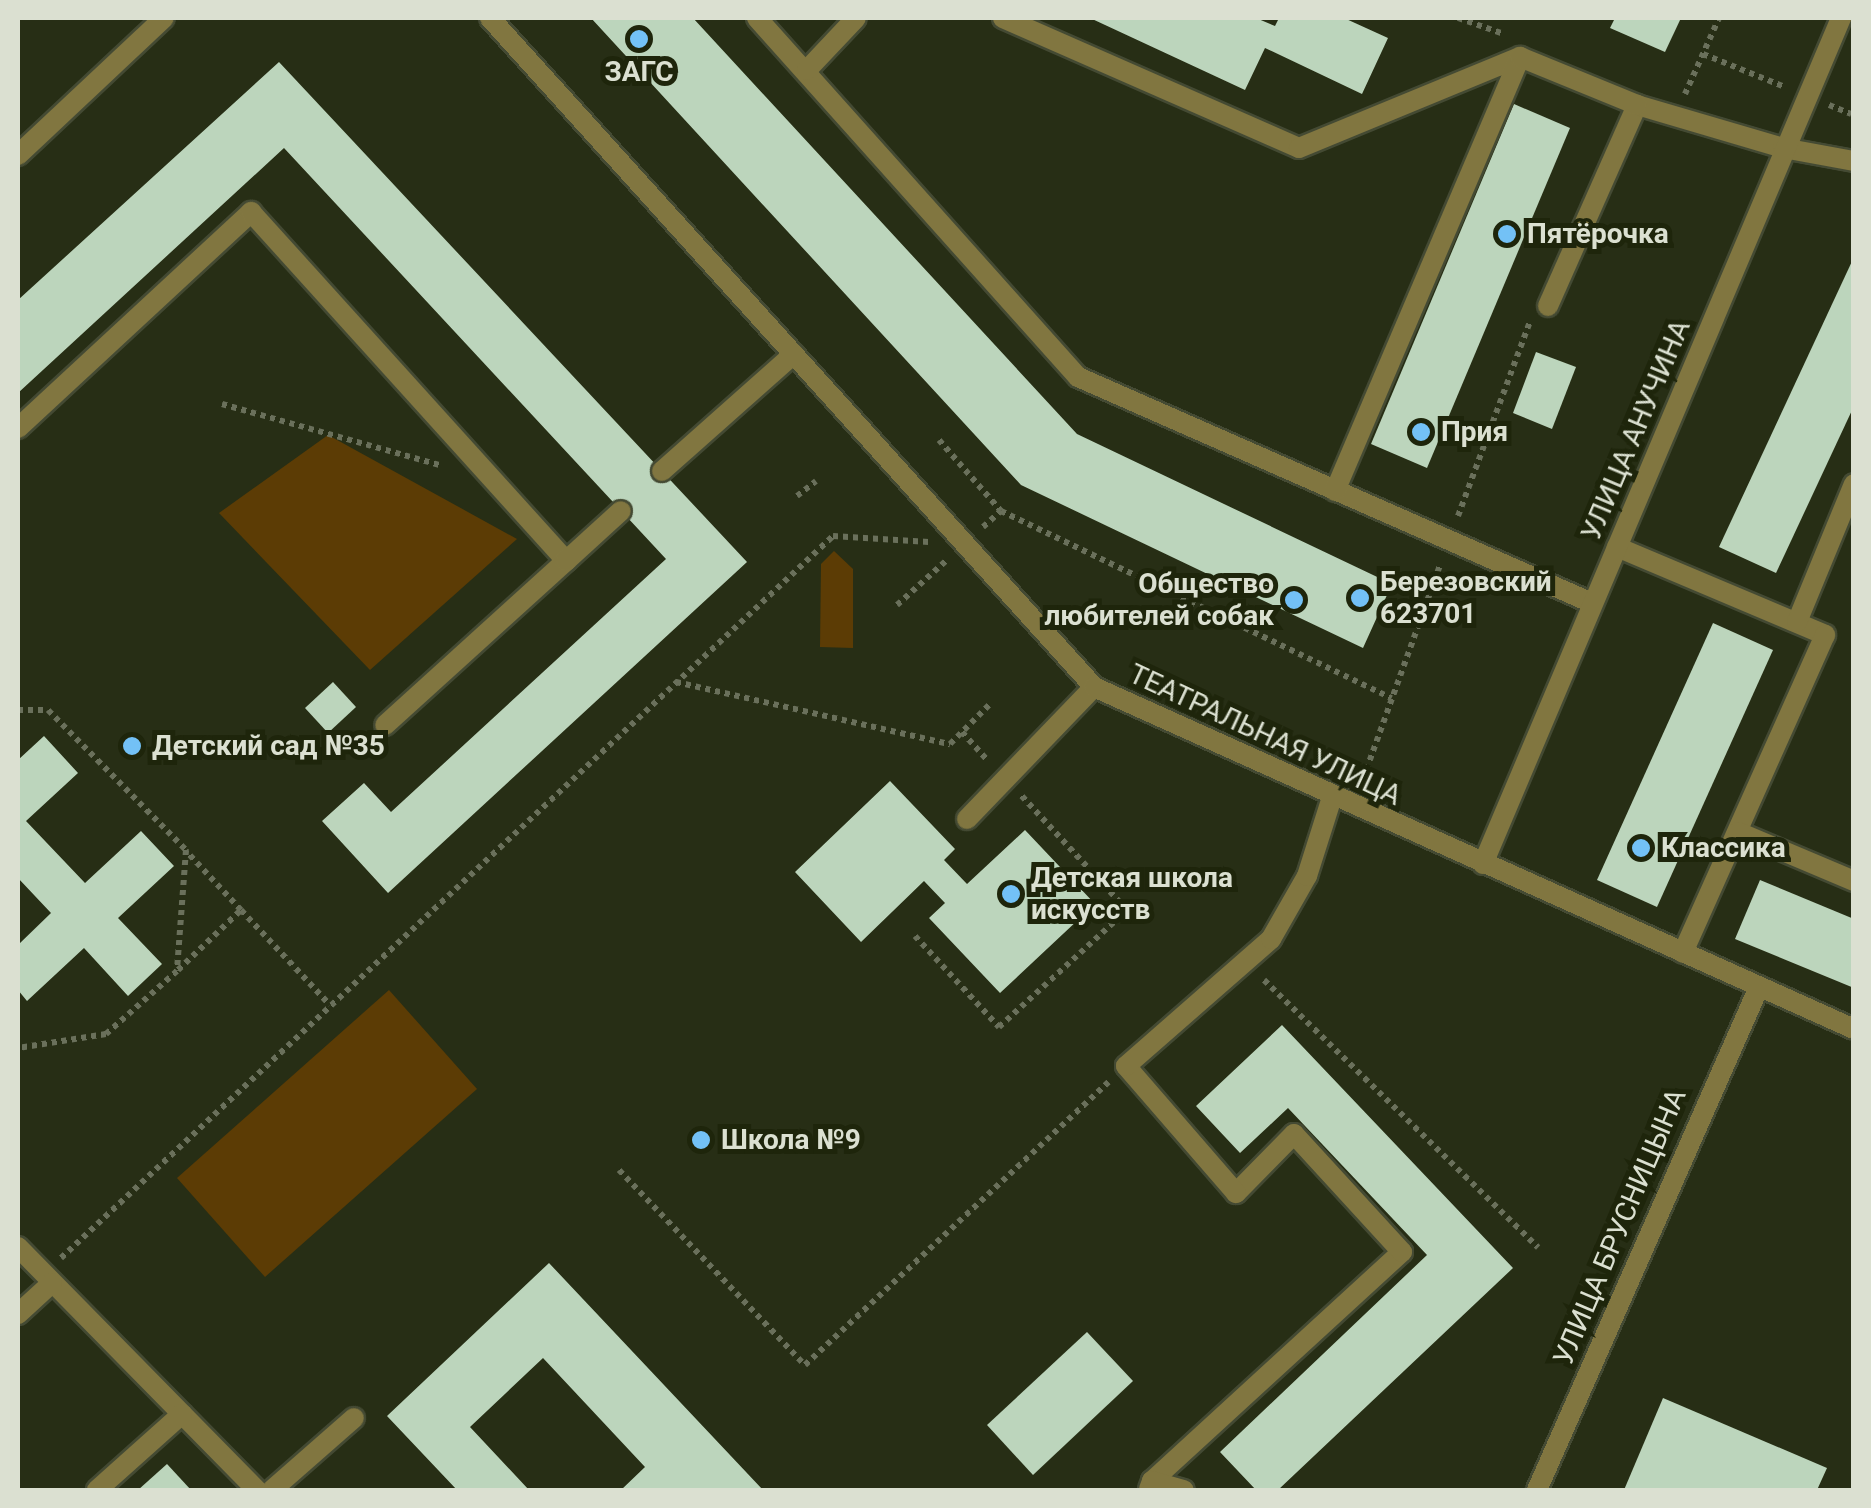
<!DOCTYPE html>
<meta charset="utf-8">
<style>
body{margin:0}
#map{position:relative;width:1871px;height:1508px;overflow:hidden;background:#272e15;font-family:Roboto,sans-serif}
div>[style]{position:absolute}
.green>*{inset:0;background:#5c3c05}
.building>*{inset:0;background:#bcd5bc}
.path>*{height:6px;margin-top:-3px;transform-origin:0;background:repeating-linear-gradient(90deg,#6a705b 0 5px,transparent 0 10px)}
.roads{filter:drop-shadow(2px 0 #444a33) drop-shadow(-2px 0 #444a33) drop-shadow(0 2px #444a33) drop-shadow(0 -2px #444a33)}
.service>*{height:20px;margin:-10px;padding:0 10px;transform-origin:10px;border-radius:10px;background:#817640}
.minor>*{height:20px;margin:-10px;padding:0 10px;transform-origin:10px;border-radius:10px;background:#817640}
.tertiary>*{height:20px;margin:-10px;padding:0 10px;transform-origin:10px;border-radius:10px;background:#817640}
.dots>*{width:28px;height:28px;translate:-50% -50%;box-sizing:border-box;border:5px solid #1e250b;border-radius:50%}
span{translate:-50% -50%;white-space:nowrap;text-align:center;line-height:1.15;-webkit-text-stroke:10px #1e250b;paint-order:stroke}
.poi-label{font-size:28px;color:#dbe0d1;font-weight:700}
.left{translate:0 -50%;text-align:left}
.right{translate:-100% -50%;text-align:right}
.street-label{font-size:28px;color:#dbe0d1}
.frame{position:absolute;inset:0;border:20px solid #dbe0d1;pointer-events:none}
</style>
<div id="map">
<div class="green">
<i style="clip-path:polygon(328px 435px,517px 539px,370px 670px,219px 513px)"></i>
<i style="clip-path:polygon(834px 551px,853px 569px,853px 648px,820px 647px,821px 564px)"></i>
<i style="clip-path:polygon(389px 990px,477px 1089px,265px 1277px,177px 1178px)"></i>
</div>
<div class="building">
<i style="clip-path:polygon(591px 18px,693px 18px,1077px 434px,1392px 584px,1363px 648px,1021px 485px)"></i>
<i style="clip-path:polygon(1090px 18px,1256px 18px,1275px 26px,1279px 18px,1344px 18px,1388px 38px,1362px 94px,1265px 48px,1245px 90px)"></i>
<i style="clip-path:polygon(1615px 18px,1681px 18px,1665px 52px,1610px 28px)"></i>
<i style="clip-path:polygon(279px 62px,747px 562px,388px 893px,322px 821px,364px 783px,391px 812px,666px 559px,284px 148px,18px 393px,18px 300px)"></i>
<i style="clip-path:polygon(1514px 104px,1570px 128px,1427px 468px,1371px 444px)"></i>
<i style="clip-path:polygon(1854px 257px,1854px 406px,1776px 573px,1719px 547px)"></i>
<i style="clip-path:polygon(1536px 352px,1576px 367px,1552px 429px,1513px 413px)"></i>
<i style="clip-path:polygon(1713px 623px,1773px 650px,1657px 907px,1597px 880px)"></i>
<i style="clip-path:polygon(333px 682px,356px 707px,328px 733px,305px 708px)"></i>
<i style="clip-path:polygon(44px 736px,78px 773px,26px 821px,85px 883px,141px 831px,174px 866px,118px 918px,162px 964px,128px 996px,84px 948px,27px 1001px,18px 990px,18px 945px,51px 913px,18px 878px,18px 760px)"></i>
<i style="clip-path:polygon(890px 781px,955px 849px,944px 860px,967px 884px,1025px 830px,1095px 904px,1000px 993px,929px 918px,945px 903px,924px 881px,861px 942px,795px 872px)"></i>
<i style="clip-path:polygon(1760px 880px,1854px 919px,1854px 988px,1735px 939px)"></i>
<i style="clip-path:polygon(1282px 1025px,1513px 1268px,1278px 1490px,1256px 1490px,1220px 1452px,1427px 1255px,1288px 1108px,1240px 1153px,1196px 1106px)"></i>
<i style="clip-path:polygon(549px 1263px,763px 1490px,621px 1490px,645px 1467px,543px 1358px,470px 1427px,529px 1490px,457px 1490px,387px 1416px)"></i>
<i style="clip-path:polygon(1087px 1332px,1133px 1381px,1033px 1475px,987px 1425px)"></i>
<i style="clip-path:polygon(1663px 1398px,1827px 1468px,1817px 1490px,1624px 1490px)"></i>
<i style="clip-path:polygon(167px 1464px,191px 1490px,138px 1490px)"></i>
</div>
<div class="path">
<i style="left:1458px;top:18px;width:49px;rotate:19.2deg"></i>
<i style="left:1703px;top:54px;width:88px;rotate:21.9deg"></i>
<i style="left:1685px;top:94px;width:83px;rotate:-65.9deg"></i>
<i style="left:1829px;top:105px;width:24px;rotate:22deg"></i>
<i style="left:222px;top:404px;width:229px;rotate:15.7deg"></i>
<i style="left:939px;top:440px;width:94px;rotate:48.9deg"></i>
<i style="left:1001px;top:511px;width:433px;rotate:25.6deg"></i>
<i style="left:797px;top:496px;width:24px;rotate:-38deg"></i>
<i style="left:1458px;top:516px;width:208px;rotate:-69.7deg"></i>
<i style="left:983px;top:527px;width:24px;rotate:-42deg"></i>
<i style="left:897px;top:605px;width:69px;rotate:-42deg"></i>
<i style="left:676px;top:682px;width:281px;rotate:12.8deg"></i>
<i style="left:950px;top:744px;width:55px;rotate:-45deg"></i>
<i style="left:18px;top:710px;width:30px"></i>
<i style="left:48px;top:710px;width:197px;rotate:45.4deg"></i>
<i style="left:186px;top:850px;width:121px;rotate:94.3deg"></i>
<i style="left:177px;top:971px;width:95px;rotate:138.4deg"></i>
<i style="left:106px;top:1034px;width:89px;rotate:171deg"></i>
<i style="left:962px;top:732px;width:39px;rotate:48deg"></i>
<i style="left:1363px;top:779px;width:227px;rotate:-70.2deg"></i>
<i style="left:241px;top:910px;width:130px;rotate:46.9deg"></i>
<i style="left:915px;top:936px;width:124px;rotate:47.3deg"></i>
<i style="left:999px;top:1027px;width:173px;rotate:-42.4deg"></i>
<i style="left:1127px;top:910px;width:156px;rotate:-132.7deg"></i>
<i style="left:178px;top:970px;width:87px;rotate:-43.6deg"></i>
<i style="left:241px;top:910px;width:81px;rotate:-133deg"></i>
<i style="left:1264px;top:980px;width:383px;rotate:44.3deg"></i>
<i style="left:619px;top:1170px;width:269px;rotate:46.4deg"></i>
<i style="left:805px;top:1365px;width:415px;rotate:-43deg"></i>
<i style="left:61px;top:1258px;width:1057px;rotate:-43.08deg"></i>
<i style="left:833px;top:536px;width:96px;rotate:3.6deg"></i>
</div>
<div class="roads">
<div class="service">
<i style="left:757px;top:18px;width:482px;rotate:48.2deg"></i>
<i style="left:1078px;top:377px;width:561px;rotate:23.73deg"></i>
<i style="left:1003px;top:18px;width:323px;rotate:23.7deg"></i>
<i style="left:1299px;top:148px;width:239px;rotate:-22.4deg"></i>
<i style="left:807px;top:70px;width:71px;rotate:-46.7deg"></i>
<i style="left:1548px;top:306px;width:220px;rotate:-66.1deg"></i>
<i style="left:1637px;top:105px;width:152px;rotate:16.4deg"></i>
<i style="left:1783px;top:148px;width:72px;rotate:10.4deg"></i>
<i style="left:18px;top:428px;width:318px;rotate:-42.8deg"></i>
<i style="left:251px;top:212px;width:470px;rotate:47.9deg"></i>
<i style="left:566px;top:561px;width:244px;rotate:137.8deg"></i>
<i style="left:662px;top:471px;width:176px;rotate:-41.6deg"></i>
<i style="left:1335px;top:491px;width:472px;rotate:-66.9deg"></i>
<i style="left:1520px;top:57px;width:126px;rotate:22.3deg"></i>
<i style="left:1617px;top:547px;width:226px;rotate:22.9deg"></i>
<i style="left:1825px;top:635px;width:348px;rotate:114.1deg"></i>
<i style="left:566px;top:561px;width:74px;rotate:-42.3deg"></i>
<i style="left:1797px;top:622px;width:149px;rotate:-67.6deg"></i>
<i style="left:967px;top:819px;width:183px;rotate:-46.1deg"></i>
<i style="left:1738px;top:832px;width:126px;rotate:22.9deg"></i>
<i style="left:18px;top:1247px;width:341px;rotate:45.5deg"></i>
<i style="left:18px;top:1314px;width:46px;rotate:-42.4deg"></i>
<i style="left:1152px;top:1481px;width:339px;rotate:-42.5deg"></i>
<i style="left:1402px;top:1252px;width:160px;rotate:-132.5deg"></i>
<i style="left:1294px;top:1134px;width:83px;rotate:134.5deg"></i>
<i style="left:1236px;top:1193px;width:168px;rotate:-130.9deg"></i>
<i style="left:1126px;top:1066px;width:193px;rotate:-41.2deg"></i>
<i style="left:1271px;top:939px;width:73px;rotate:-60.3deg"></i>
<i style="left:1307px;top:876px;width:83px;rotate:-72.4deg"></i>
<i style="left:1149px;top:1489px;width:9px;rotate:-69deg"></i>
<i style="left:1152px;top:1481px;width:33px;rotate:16deg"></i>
<i style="left:97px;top:1490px;width:114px;rotate:-41.8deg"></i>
<i style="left:272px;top:1490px;width:109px;rotate:-41.3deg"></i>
</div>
<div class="minor">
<i style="left:1483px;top:864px;width:919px;rotate:-67.06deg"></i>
<i style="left:1537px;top:1490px;width:550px;rotate:-66.19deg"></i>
</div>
<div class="tertiary">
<i style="left:490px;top:18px;width:901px;rotate:47.92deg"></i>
<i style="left:1094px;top:687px;width:833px;rotate:24.23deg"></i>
<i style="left:18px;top:155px;width:200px;rotate:-43.2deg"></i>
</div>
</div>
<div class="dots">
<i style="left:639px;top:39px;background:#73c1f6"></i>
<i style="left:1507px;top:234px;background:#73c1f6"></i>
<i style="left:1421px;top:432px;background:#73c1f6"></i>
<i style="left:1360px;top:598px;background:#73c1f6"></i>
<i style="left:1294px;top:600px;background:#73c1f6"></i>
<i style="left:132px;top:746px;background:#73c1f6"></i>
<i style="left:1641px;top:848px;background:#73c1f6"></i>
<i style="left:1011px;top:894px;background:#73c1f6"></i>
<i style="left:701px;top:1140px;background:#73c1f6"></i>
</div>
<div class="poi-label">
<span style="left:639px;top:72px">ЗАГС</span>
<span class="left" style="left:1527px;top:234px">Пятёрочка</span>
<span class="left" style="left:1441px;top:432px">Прия</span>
<span class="left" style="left:1380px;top:598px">Березовский<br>623701</span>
<span class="right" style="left:1274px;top:600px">Общество<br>любителей собак</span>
<span class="left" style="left:152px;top:746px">Детский сад №35</span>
<span class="left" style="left:1661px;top:848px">Классика</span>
<span class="left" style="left:1031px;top:894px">Детская школа<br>искусств</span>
<span class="left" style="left:721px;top:1140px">Школа №9</span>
</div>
<div class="street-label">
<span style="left:1636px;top:430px;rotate:-67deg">УЛИЦА АНУЧИНА</span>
<span style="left:1265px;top:735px;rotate:25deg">ТЕАТРАЛЬНАЯ УЛИЦА</span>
<span style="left:1620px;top:1227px;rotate:-67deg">УЛИЦА БРУСНИЦЫНА</span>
</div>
<div class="frame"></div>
</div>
